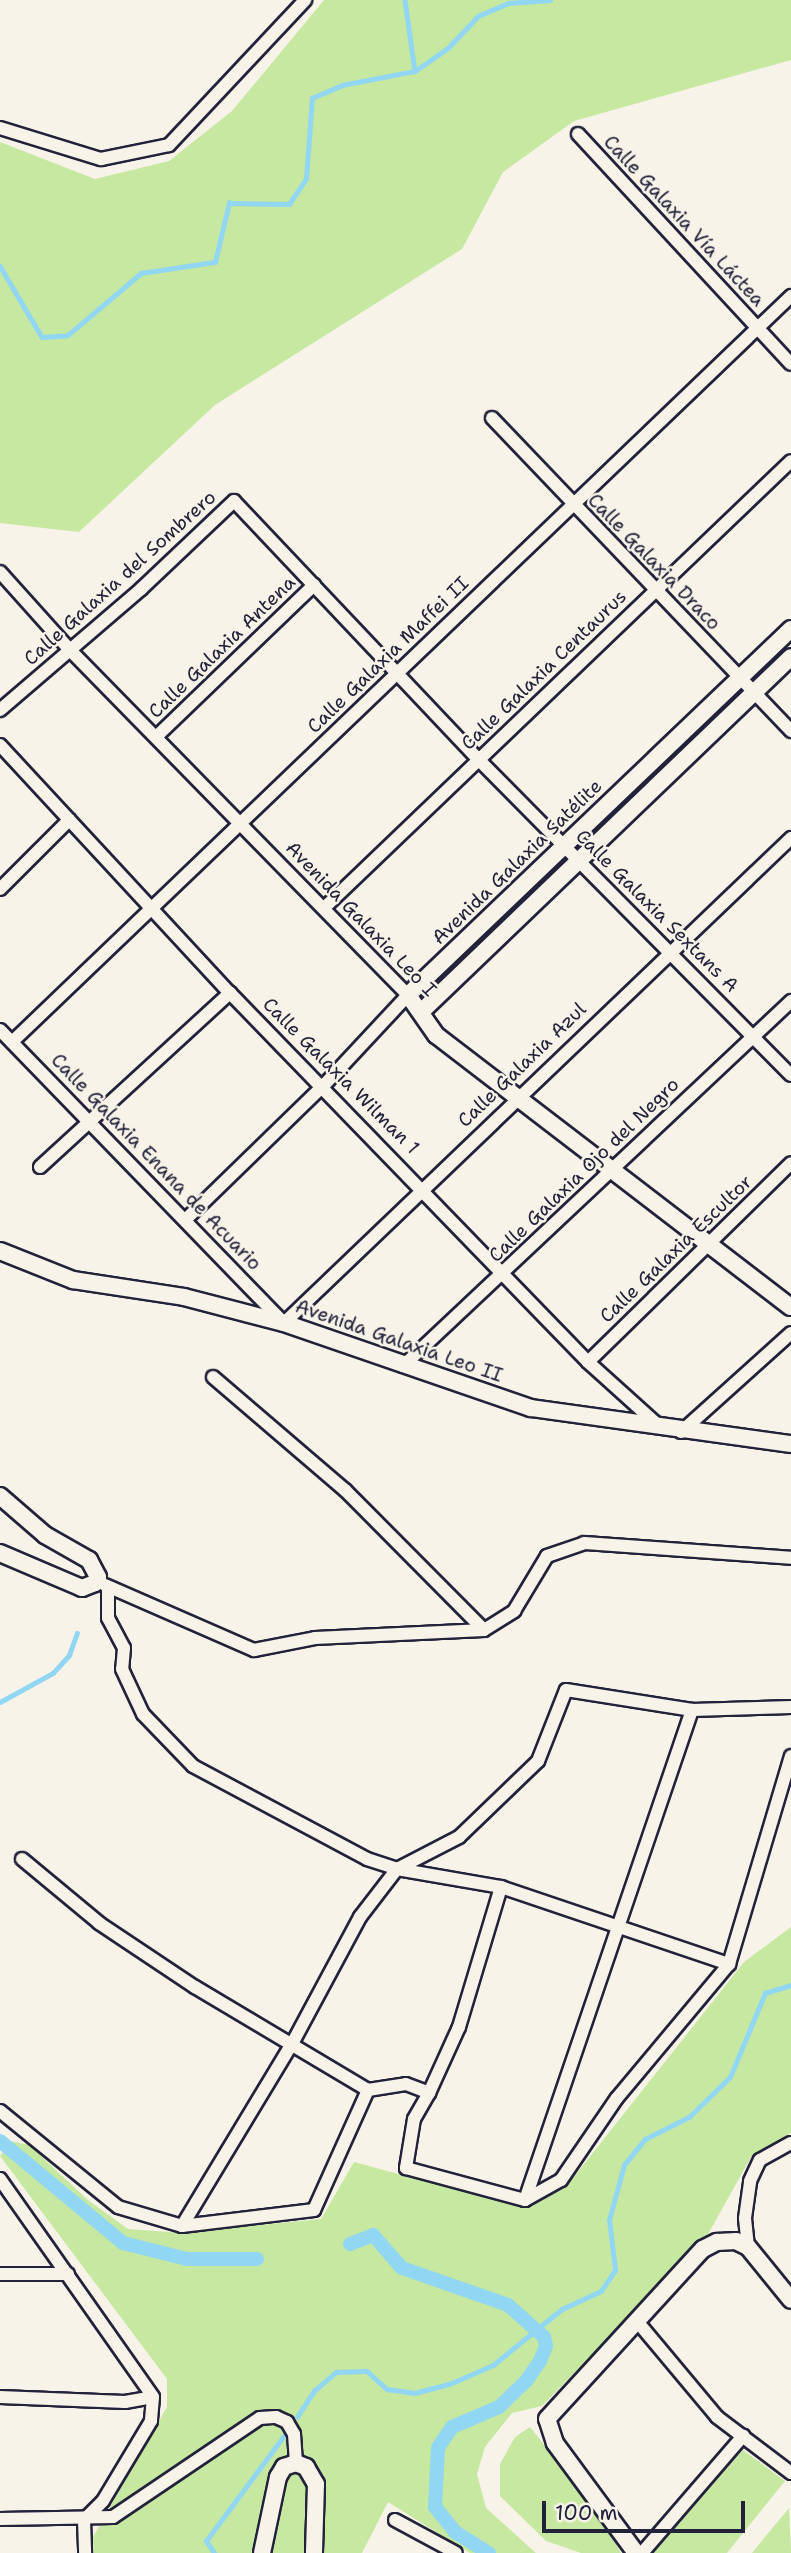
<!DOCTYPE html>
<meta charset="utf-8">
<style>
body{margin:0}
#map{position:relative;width:791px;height:2553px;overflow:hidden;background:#f7f3e8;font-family:"Shantell Sans",sans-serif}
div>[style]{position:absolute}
.green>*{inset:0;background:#c6e8a1}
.stream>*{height:4.5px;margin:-2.25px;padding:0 2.25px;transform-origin:2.25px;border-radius:2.25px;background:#91d6f3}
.canal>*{height:14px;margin:-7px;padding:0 7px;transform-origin:7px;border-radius:7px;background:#91d6f3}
.roads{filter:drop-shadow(2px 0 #22223b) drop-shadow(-2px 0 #22223b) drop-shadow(0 2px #22223b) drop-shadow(0 -2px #22223b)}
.minor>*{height:12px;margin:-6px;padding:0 6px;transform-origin:6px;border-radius:6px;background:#f7f3e8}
.tertiary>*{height:16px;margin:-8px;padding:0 8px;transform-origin:8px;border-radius:8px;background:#f7f3e8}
span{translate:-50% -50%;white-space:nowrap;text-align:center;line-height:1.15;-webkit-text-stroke:5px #f7f3e8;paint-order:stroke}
.street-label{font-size:19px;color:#22223b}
.scale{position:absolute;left:542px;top:2501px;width:203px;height:32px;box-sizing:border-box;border:4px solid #22223b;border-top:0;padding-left:9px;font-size:21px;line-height:24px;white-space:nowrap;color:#22223b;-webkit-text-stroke:5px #f7f3e8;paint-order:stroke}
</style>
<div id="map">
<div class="green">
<i style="clip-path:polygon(324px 0,791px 0,791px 60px,574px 121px,503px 172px,462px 249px,215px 405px,79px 532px,0 523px,0 142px,95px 179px,169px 161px,232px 111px)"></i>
<i style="clip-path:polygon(791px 1927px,791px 2133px,751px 2157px,707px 2236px,542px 2406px,512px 2413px,485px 2447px,477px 2474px,486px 2508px,536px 2553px,470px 2553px,388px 2502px,362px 2553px,94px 2553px,93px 2537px,167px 2407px,167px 2379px,0 2156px,11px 2141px,29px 2145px,88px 2200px,128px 2229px,183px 2233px,321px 2219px,354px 2162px,525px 2208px,569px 2183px,744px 1962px)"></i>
<i style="clip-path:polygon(530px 2427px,598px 2512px,621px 2553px,581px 2553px,546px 2541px,500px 2496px,500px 2464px,515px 2437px)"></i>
<i style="clip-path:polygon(743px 2450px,785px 2481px,727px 2553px,650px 2553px)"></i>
<i style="clip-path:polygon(789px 2508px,791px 2553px,752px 2553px)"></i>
</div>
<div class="stream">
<i style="left:405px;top:0;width:72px;rotate:82deg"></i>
<i style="left:0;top:266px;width:82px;rotate:59.4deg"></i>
<i style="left:42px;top:337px;width:26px;rotate:-4deg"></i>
<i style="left:68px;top:335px;width:96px;rotate:-40.3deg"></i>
<i style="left:141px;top:273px;width:75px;rotate:-8.5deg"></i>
<i style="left:215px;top:262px;width:61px;rotate:-76.7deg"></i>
<i style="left:229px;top:203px;width:60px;rotate:1deg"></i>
<i style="left:289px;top:204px;width:30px;rotate:-56deg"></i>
<i style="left:306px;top:179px;width:81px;rotate:-85.8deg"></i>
<i style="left:312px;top:98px;width:33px;rotate:-23deg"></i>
<i style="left:342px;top:85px;width:74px;rotate:-10.9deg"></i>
<i style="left:415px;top:71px;width:40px;rotate:-34.9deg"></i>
<i style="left:448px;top:48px;width:44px;rotate:-46.8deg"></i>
<i style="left:478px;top:16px;width:33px;rotate:-23deg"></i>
<i style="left:508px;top:3px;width:42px;rotate:-4.1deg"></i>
<i style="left:0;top:1702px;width:60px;rotate:-28.7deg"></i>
<i style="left:53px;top:1673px;width:24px;rotate:-48deg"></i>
<i style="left:69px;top:1655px;width:23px;rotate:-70deg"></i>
<i style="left:297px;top:2417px;width:31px;rotate:-57deg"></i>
<i style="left:314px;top:2391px;width:29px;rotate:-41deg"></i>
<i style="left:336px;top:2372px;width:31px;rotate:-2deg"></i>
<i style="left:367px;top:2371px;width:27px;rotate:42deg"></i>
<i style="left:387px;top:2389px;width:28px;rotate:8deg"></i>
<i style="left:415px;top:2393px;width:38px;rotate:-15deg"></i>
<i style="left:452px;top:2383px;width:45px;rotate:-23.7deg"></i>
<i style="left:493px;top:2365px;width:89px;rotate:-39.1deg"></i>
<i style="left:562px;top:2309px;width:43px;rotate:-24.8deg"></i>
<i style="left:601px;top:2291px;width:25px;rotate:-56deg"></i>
<i style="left:615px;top:2270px;width:50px;rotate:-96.8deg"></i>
<i style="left:609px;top:2220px;width:57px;rotate:-74.7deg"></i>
<i style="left:624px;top:2165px;width:33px;rotate:-51deg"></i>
<i style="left:645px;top:2139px;width:49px;rotate:-26.6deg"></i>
<i style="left:689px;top:2117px;width:57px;rotate:-44.3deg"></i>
<i style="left:730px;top:2077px;width:91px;rotate:-67.4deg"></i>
<i style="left:765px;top:1993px;width:27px;rotate:-17deg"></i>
<i style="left:214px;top:2553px;width:14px;rotate:-124deg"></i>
<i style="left:206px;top:2541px;width:139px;rotate:-53.5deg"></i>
</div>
<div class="canal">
<i style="left:0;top:2141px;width:160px;rotate:39.7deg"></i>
<i style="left:123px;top:2243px;width:66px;rotate:14deg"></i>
<i style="left:187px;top:2259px;width:70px"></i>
<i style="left:350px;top:2244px;width:25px;rotate:-21deg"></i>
<i style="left:373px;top:2235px;width:44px;rotate:48.7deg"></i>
<i style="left:402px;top:2268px;width:112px;rotate:19.2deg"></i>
<i style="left:508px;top:2305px;width:48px;rotate:41.6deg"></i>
<i style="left:544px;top:2337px;width:9px;rotate:77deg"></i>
<i style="left:546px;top:2346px;width:16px;rotate:112deg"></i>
<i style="left:540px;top:2361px;width:24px;rotate:125deg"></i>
<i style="left:526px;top:2381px;width:37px;rotate:136deg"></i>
<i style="left:499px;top:2407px;width:51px;rotate:156.9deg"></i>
<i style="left:452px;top:2427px;width:25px;rotate:124deg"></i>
<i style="left:438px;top:2448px;width:59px;rotate:92.9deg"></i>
<i style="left:435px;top:2507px;width:32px;rotate:51deg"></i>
<i style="left:455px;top:2532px;width:40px;rotate:32deg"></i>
</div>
<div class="roads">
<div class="minor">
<i style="left:0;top:128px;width:106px;rotate:17.1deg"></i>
<i style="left:101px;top:159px;width:69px;rotate:-11.6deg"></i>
<i style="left:169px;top:145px;width:199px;rotate:-46.8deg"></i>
<i style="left:578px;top:134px;width:313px;rotate:47.2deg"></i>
<i style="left:492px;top:418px;width:433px;rotate:46.3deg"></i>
<i style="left:0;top:572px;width:105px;rotate:48.1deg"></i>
<i style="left:70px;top:650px;width:483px;rotate:45.6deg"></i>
<i style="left:408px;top:995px;width:123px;rotate:133deg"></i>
<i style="left:324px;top:1085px;width:192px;rotate:135.8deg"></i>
<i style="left:0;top:710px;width:186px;rotate:-40.6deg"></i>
<i style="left:141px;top:589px;width:128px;rotate:-43.4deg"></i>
<i style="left:234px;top:501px;width:357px;rotate:46.6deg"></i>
<i style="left:479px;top:760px;width:443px;rotate:45.3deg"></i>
<i style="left:157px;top:736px;width:218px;rotate:-43.9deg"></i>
<i style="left:0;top:745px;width:338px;rotate:47.2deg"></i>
<i style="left:230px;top:993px;width:514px;rotate:45.87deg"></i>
<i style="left:588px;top:1362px;width:96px;rotate:42deg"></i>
<i style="left:0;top:889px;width:98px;rotate:-45deg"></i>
<i style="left:324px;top:908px;width:646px;rotate:-43.75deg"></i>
<i style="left:0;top:1030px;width:408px;rotate:45.9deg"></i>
<i style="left:284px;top:1323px;width:702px;rotate:-43.73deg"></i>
<i style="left:12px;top:1042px;width:1079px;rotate:-43.76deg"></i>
<i style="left:40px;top:1167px;width:258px;rotate:-42.5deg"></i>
<i style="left:588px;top:1362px;width:284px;rotate:-44.4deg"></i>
<i style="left:403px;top:1366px;width:533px;rotate:-43.25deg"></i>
<i style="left:213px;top:1377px;width:174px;rotate:40.6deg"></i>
<i style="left:345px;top:1490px;width:197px;rotate:45.2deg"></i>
<i style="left:681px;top:1432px;width:148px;rotate:-42deg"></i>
<i style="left:105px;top:1585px;width:163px;rotate:23.6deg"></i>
<i style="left:254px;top:1650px;width:62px;rotate:-11.1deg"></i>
<i style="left:315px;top:1638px;width:169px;rotate:-2.7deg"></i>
<i style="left:484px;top:1630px;width:36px;rotate:-32deg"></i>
<i style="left:514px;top:1611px;width:64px;rotate:-59deg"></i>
<i style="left:547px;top:1556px;width:39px;rotate:-19deg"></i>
<i style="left:584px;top:1543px;width:208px;rotate:4.1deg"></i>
<i style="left:108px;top:1590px;width:28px;rotate:90deg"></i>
<i style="left:108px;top:1618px;width:34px;rotate:62deg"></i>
<i style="left:124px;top:1648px;width:21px;rotate:95deg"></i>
<i style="left:122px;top:1669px;width:50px;rotate:65deg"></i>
<i style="left:143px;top:1714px;width:72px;rotate:46.1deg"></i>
<i style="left:193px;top:1766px;width:197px;rotate:28.1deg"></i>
<i style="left:367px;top:1859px;width:32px;rotate:18deg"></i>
<i style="left:397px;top:1869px;width:106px;rotate:9.8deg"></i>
<i style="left:501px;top:1887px;width:241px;rotate:18.7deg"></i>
<i style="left:22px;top:1859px;width:100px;rotate:39.7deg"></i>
<i style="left:99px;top:1923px;width:115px;rotate:33.7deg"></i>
<i style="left:195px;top:1987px;width:201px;rotate:30.8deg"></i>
<i style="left:429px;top:2093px;width:72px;rotate:-65.6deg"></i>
<i style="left:459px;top:2027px;width:146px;rotate:-73.3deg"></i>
<i style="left:0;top:2111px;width:152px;rotate:39.1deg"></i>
<i style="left:118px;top:2207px;width:67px;rotate:16.5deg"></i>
<i style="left:182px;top:2226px;width:133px;rotate:-6.9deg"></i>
<i style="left:314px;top:2210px;width:132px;rotate:-65.8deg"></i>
<i style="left:368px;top:2090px;width:38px;rotate:-9deg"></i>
<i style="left:406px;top:2084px;width:25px;rotate:21deg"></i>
<i style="left:429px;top:2093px;width:30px;rotate:120deg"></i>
<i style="left:414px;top:2119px;width:50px;rotate:99.3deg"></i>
<i style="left:406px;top:2168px;width:123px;rotate:15.1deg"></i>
<i style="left:525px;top:2200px;width:41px;rotate:-29.1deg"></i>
<i style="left:561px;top:2180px;width:99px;rotate:-55.7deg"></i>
<i style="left:617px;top:2098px;width:175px;rotate:-50.1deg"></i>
<i style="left:729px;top:1964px;width:217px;rotate:-73.4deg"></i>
<i style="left:0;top:2179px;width:266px;rotate:54.9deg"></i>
<i style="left:153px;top:2397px;width:24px;rotate:95deg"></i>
<i style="left:151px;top:2421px;width:93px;rotate:121deg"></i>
<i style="left:103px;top:2501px;width:27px;rotate:135deg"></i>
<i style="left:525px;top:2200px;width:518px;rotate:-71.18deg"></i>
<i style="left:182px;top:2226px;width:215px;rotate:-58.9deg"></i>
<i style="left:293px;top:2042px;width:142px;rotate:-61.8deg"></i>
<i style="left:360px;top:1917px;width:61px;rotate:-52.4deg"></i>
<i style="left:397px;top:1869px;width:70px;rotate:-27.3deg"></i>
<i style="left:459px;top:1837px;width:110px;rotate:-43.9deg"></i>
<i style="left:538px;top:1761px;width:76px;rotate:-68.5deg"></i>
<i style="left:566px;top:1690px;width:128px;rotate:9deg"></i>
<i style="left:692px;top:1710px;width:99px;rotate:-1.7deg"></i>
<i style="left:748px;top:2247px;width:29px;rotate:-96deg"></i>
<i style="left:745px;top:2218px;width:37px;rotate:-82deg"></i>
<i style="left:750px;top:2181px;width:23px;rotate:-65deg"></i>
<i style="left:760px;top:2160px;width:35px;rotate:-29deg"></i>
<i style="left:0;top:2274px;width:68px"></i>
<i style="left:636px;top:2320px;width:126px;rotate:50.1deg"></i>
<i style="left:717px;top:2417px;width:93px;rotate:37.1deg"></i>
<i style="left:0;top:2397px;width:125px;rotate:2.3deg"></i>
<i style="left:125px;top:2402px;width:28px;rotate:-10deg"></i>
<i style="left:0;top:2519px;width:113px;rotate:-1deg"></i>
<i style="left:113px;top:2517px;width:177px;rotate:-34deg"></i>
<i style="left:260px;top:2418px;width:16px;rotate:-4deg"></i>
<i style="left:276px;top:2417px;width:12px;rotate:24deg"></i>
<i style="left:287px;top:2422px;width:14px;rotate:60deg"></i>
<i style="left:294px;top:2434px;width:29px;rotate:86deg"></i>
<i style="left:84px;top:2520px;width:33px;rotate:88deg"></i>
<i style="left:395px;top:2520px;width:69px;rotate:28.4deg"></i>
<i style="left:642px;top:2553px;width:155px;rotate:-49.2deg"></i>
</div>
<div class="tertiary">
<i style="left:791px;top:629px;width:530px;rotate:136.3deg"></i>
<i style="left:408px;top:995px;width:49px;rotate:55deg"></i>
<i style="left:436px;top:1035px;width:447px;rotate:37.5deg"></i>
<i style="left:422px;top:1011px;width:511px;rotate:-43.81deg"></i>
<i style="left:0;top:1251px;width:79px;rotate:21.7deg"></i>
<i style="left:73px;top:1280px;width:112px;rotate:8.7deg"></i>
<i style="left:184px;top:1297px;width:103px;rotate:14.6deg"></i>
<i style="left:284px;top:1323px;width:261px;rotate:19deg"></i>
<i style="left:531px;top:1408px;width:262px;rotate:7.9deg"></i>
<i style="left:0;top:1496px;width:60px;rotate:40.9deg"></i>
<i style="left:45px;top:1535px;width:51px;rotate:29.6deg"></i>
<i style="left:89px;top:1560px;width:19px;rotate:62deg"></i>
<i style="left:98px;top:1577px;width:7px;rotate:117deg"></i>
<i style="left:95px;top:1583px;width:14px;rotate:159deg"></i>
<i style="left:82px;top:1588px;width:89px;rotate:-156.9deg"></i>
<i style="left:262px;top:2553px;width:78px;rotate:-78.1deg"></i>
<i style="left:278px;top:2477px;width:12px;rotate:-59deg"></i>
<i style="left:284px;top:2467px;width:13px;rotate:-18deg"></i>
<i style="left:296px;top:2463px;width:11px;rotate:22deg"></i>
<i style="left:306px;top:2467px;width:20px;rotate:60deg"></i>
<i style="left:316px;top:2484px;width:69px;rotate:91.7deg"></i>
<i style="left:636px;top:2553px;width:137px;rotate:-126.4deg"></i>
<i style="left:555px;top:2443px;width:25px;rotate:-108deg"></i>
<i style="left:547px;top:2419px;width:231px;rotate:-47.5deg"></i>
<i style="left:703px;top:2249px;width:16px;rotate:-27deg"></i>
<i style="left:717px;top:2242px;width:19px;rotate:-3deg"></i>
<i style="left:736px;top:2241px;width:13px;rotate:27deg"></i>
<i style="left:748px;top:2247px;width:68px;rotate:50.9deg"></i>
</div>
</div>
<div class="street-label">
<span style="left:684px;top:221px;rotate:47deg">Calle Galaxia Vía Láctea</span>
<span style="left:654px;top:562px;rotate:46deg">Calle Galaxia Draco</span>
<span style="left:120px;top:578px;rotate:-42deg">Calle Galaxia del Sombrero</span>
<span style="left:222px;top:647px;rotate:-44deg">Calle Galaxia Antena</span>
<span style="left:388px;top:655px;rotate:-44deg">Calle Galaxia Maffei II</span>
<span style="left:544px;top:670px;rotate:-44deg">Calle Galaxia Centaurus</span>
<span style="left:517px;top:862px;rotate:-44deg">Avenida Galaxia Satélite</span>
<span style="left:657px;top:911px;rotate:45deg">Calle Galaxia Sextans A</span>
<span style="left:361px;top:919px;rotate:46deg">Avenida Galaxia Leo I</span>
<span style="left:522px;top:1065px;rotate:-44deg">Calle Galaxia Azul</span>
<span style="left:341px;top:1076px;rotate:45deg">Calle Galaxia Wilman 1</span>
<span style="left:156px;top:1162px;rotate:46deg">Calle Galaxia Enana de Acuario</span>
<span style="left:584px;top:1170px;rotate:-44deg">Calle Galaxia Ojo del Negro</span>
<span style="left:676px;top:1249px;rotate:-44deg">Calle Galaxia Escultor</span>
<span style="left:399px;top:1341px;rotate:19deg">Avenida Galaxia Leo II</span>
</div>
<div class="scale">100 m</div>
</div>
